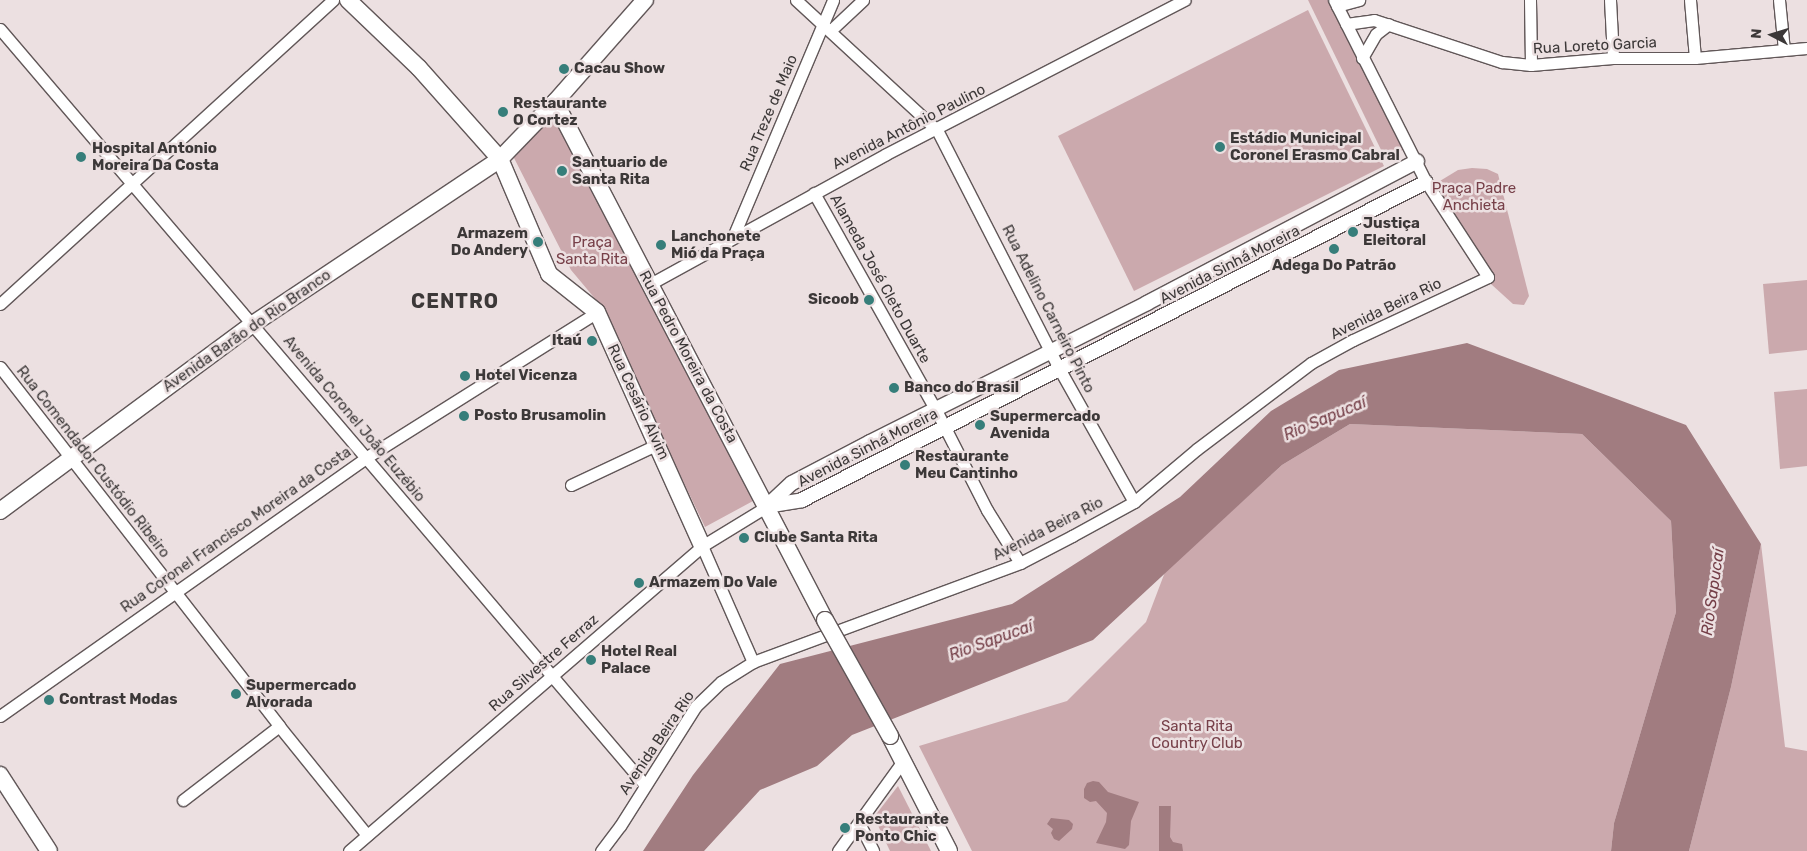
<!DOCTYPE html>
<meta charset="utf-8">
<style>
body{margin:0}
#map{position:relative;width:1807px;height:851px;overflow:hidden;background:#ece0e1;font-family:Rubik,sans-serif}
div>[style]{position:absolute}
.green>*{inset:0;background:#cba9ad}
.water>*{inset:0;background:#a17c80}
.roads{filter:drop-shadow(1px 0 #615758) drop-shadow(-1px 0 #615758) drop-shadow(0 1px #615758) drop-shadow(0 -1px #615758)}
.minor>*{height:11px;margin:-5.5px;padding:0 5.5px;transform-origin:5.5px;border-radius:5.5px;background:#fff}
.tertiary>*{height:14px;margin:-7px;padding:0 7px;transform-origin:7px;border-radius:7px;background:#fff}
.secondary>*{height:16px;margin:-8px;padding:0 8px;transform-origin:8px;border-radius:8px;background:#fff}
.bridges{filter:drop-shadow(1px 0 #615758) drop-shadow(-1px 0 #615758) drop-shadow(0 1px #615758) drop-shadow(0 -1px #615758)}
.secondary-bridge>*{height:16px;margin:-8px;padding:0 8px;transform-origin:8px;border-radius:8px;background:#fff}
.dots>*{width:14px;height:14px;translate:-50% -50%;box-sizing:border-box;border:2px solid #ece0e1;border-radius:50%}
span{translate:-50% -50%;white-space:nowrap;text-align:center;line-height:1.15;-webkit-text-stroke:5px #ece0e1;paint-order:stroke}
.street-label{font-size:15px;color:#3c3838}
.poi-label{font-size:15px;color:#3c3838;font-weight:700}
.left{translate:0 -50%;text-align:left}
.right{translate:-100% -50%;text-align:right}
.park-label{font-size:15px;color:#774049}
.water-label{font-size:16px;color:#743e47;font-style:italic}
.district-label{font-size:20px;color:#3c3838;font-weight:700;letter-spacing:1px}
.north{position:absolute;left:1747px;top:10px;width:50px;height:50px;-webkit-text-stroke:4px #ece0e1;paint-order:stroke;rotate:275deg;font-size:14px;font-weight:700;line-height:20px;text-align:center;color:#3c3838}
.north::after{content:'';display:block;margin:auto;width:18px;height:22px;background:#3c3838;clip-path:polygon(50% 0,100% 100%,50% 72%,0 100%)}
</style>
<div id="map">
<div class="green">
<i style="clip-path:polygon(1308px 0,1329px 0,1405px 149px,1385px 158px)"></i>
<i style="clip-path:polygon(1308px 10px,1384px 166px,1134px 291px,1058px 136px)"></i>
<i style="clip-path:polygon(554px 116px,753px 501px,705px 527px,597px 301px,571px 270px,512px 154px)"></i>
<i style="clip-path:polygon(1472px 168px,1487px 169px,1498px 174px,1529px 296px,1524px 305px,1513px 304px,1491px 284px,1435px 184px,1458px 170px)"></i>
<i style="clip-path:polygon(1807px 280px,1807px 350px,1769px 354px,1763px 284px)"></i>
<i style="clip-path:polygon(1807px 389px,1807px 466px,1780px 469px,1774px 392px)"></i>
<i style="clip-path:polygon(1350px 424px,1582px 434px,1671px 521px,1676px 612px,1614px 823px,1611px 851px,972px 851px,919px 746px,1067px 701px,1146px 622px,1165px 572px,1282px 465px)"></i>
<i style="clip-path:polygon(1761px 544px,1785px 747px,1807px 751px,1807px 851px,1689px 851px,1731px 687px)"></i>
<i style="clip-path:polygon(898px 786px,931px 851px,890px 851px,874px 817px)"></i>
</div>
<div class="water">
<i style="clip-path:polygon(1467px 343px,1686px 425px,1761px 544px,1731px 687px,1689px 851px,1611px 851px,1614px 823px,1676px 612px,1671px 521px,1582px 434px,1350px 424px,1282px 465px,1093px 640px,852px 735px,817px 766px,760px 790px,704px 851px,643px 851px,693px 775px,780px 664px,1012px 604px,1180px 497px,1271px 411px,1339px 370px)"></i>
<i style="clip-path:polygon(1093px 781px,1099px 782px,1108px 792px,1139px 802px,1131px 821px,1129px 845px,1125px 849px,1096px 843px,1106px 822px,1107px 813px,1096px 801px,1090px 802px,1084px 798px,1084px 789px,1087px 783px)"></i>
<i style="clip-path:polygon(1159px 806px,1171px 806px,1170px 837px,1173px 842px,1182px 844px,1183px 851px,1159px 851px)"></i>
<i style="clip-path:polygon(1051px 818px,1069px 820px,1073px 824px,1072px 829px,1059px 841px,1054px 839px,1051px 833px,1053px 829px,1047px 824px)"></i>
</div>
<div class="roads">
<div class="minor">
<i style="left:796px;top:0;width:192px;rotate:42.7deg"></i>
<i style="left:937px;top:130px;width:270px;rotate:62.9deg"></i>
<i style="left:1060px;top:370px;width:151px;rotate:60.7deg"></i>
<i style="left:1530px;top:0;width:65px;rotate:89.1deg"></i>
<i style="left:1610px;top:0;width:58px;rotate:87deg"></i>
<i style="left:1690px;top:0;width:58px;rotate:85.1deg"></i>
<i style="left:1779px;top:0;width:50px;rotate:84.3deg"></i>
<i style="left:1337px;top:6px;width:23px;rotate:-15deg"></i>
<i style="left:1346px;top:24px;width:28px;rotate:-8deg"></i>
<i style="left:1374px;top:20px;width:135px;rotate:18.2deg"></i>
<i style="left:1502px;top:62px;width:29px;rotate:6deg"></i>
<i style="left:1531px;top:65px;width:82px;rotate:-4.9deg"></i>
<i style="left:1613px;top:58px;width:82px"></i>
<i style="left:1695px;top:58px;width:112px;rotate:-5.1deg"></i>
<i style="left:0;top:29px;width:994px;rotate:49.53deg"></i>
<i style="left:831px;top:30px;width:44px;rotate:-43.2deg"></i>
<i style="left:1362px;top:58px;width:28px;rotate:-60deg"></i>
<i style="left:1376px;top:34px;width:16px;rotate:-38deg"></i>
<i style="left:814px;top:193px;width:249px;rotate:60.7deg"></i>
<i style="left:936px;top:410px;width:112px;rotate:63deg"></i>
<i style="left:987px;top:510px;width:62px;rotate:58.1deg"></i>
<i style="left:733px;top:237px;width:257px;rotate:-67.1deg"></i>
<i style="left:650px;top:284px;width:269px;rotate:-28.8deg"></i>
<i style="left:886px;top:154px;width:336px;rotate:-27.3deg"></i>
<i style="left:0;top:304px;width:451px;rotate:-42.4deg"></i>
<i style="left:0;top:367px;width:455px;rotate:52.1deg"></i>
<i style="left:279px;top:726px;width:140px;rotate:51.1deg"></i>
<i style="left:571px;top:485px;width:96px;rotate:-25.2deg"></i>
<i style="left:702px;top:546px;width:127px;rotate:66.3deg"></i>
<i style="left:0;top:716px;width:449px;rotate:-35.2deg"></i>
<i style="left:367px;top:457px;width:272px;rotate:-32.2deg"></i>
<i style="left:183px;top:800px;width:121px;rotate:-37.6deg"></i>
<i style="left:859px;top:823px;width:31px;rotate:63deg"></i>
<i style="left:349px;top:851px;width:467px;rotate:-40.8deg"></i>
<i style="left:702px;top:546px;width:75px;rotate:-31.4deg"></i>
<i style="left:601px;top:851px;width:31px;rotate:-53deg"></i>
<i style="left:620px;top:826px;width:142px;rotate:-57.7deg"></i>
<i style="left:696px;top:706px;width:35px;rotate:-44deg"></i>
<i style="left:721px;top:682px;width:38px;rotate:-32deg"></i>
<i style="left:753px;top:662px;width:285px;rotate:-20.3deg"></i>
<i style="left:1020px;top:563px;width:59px;rotate:-27.4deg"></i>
<i style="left:1072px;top:536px;width:71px;rotate:-28.7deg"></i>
<i style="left:1134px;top:502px;width:82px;rotate:-40.1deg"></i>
<i style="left:1197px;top:449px;width:143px;rotate:-37deg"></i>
<i style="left:1311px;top:363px;width:48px;rotate:-28.7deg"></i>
<i style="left:1353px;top:340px;width:149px;rotate:-25deg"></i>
<i style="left:1488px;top:277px;width:113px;rotate:-123.1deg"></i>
<i style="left:1426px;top:182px;width:204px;rotate:-116.8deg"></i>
<i style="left:838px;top:851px;width:111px;rotate:-54.2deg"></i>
</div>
<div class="tertiary">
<i style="left:766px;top:506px;width:36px;rotate:-9deg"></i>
<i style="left:802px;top:500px;width:700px;rotate:-27deg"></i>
<i style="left:766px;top:507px;width:35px;rotate:-43deg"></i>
<i style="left:792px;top:483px;width:88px;rotate:-27.7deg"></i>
<i style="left:870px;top:442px;width:310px;rotate:-26.6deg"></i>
<i style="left:1147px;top:303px;width:305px;rotate:-27.7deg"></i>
</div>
<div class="secondary">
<i style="left:348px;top:0;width:98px;rotate:43.8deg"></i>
<i style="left:419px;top:68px;width:122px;rotate:48.3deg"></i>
<i style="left:500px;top:159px;width:125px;rotate:66.9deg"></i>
<i style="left:549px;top:274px;width:61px;rotate:38.4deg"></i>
<i style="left:597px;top:312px;width:256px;rotate:65.8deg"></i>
<i style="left:555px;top:102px;width:584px;rotate:62.47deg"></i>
<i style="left:0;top:511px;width:315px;rotate:-36.5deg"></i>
<i style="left:253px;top:324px;width:297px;rotate:-33.7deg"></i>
<i style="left:500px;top:159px;width:79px;rotate:-46deg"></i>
<i style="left:555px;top:102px;width:136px;rotate:-48.6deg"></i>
<i style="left:890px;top:736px;width:129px;rotate:62.8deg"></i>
<i style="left:0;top:775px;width:90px;rotate:57.2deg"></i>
</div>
</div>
<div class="bridges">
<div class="secondary-bridge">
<i style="left:825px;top:620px;width:133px;rotate:60.7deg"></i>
</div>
</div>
<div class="dots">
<i style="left:564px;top:69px;background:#367e7a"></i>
<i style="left:503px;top:112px;background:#367e7a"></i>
<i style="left:1220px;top:147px;background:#367e7a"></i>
<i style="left:81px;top:157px;background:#367e7a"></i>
<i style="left:562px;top:171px;background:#367e7a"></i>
<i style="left:1353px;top:232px;background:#367e7a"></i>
<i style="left:538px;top:242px;background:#367e7a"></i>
<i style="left:661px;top:245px;background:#367e7a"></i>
<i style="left:1334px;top:249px;background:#367e7a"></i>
<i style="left:869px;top:300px;background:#367e7a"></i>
<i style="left:592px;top:341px;background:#367e7a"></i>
<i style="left:465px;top:376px;background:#367e7a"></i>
<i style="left:894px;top:388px;background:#367e7a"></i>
<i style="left:464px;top:416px;background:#367e7a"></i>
<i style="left:980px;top:425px;background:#367e7a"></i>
<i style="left:905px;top:465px;background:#367e7a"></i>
<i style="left:744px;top:538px;background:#367e7a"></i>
<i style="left:639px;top:583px;background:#367e7a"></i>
<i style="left:591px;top:660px;background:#367e7a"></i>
<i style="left:236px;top:694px;background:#367e7a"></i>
<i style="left:49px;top:700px;background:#367e7a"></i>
<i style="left:845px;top:828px;background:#367e7a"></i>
</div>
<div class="street-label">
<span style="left:1595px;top:46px;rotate:-3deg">Rua Loreto Garcia</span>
<span style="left:769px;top:113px;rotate:-67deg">Rua Treze de Maio</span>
<span style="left:909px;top:127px;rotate:-27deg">Avenida Antônio Paulino</span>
<span style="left:1230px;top:265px;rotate:-27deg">Avenida Sinhá Moreira</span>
<span style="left:880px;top:279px;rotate:61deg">Alameda José Cleto Duarte</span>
<span style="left:1048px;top:309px;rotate:63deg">Rua Adelino Carneiro Pinto</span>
<span style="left:1386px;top:309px;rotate:-26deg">Avenida Beira Rio</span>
<span style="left:247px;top:331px;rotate:-35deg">Avenida Barão do Rio Branco</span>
<span style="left:688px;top:357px;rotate:62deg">Rua Pedro Moreira da Costa</span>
<span style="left:638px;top:402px;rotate:65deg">Rua Cesário Alvim</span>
<span style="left:354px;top:419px;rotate:50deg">Avenida Coronel João Euzébio</span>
<span style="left:868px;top:448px;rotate:-27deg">Avenida Sinhá Moreira</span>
<span style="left:93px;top:462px;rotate:52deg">Rua Comendador Custódio Ribeiro</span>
<span style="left:1048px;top:529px;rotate:-27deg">Avenida Beira Rio</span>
<span style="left:236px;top:530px;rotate:-35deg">Rua Coronel Francisco Moreira da Costa</span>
<span style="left:544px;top:663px;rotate:-41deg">Rua Silvestre Ferraz</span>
<span style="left:657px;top:743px;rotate:-56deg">Avenida Beira Rio</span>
</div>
<div class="poi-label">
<span class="left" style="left:574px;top:69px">Cacau Show</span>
<span class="left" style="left:513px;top:112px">Restaurante<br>O Cortez</span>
<span class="left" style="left:1230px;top:147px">Estádio Municipal<br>Coronel Erasmo Cabral</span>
<span class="left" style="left:92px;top:157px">Hospital Antonio<br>Moreira Da Costa</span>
<span class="left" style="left:572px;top:171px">Santuario de<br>Santa Rita</span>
<span class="left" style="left:1363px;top:232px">Justiça<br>Eleitoral</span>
<span class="right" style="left:528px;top:242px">Armazem<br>Do Andery</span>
<span class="left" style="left:671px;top:245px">Lanchonete<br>Mió da Praça</span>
<span style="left:1334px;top:266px">Adega Do Patrão</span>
<span class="right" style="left:859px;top:300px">Sicoob</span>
<span class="right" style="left:582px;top:341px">Itaú</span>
<span class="left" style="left:475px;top:376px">Hotel Vicenza</span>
<span class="left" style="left:904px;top:388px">Banco do Brasil</span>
<span class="left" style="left:474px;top:416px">Posto Brusamolin</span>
<span class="left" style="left:990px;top:425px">Supermercado<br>Avenida</span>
<span class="left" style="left:915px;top:465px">Restaurante<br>Meu Cantinho</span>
<span class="left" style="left:754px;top:538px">Clube Santa Rita</span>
<span class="left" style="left:649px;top:583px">Armazem Do Vale</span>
<span class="left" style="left:601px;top:660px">Hotel Real<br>Palace</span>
<span class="left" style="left:246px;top:694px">Supermercado<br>Alvorada</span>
<span class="left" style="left:59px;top:700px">Contrast Modas</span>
<span class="left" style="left:855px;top:828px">Restaurante<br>Ponto Chic</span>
</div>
<div class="park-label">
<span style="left:1474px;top:197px">Praça Padre<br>Anchieta</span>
<span style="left:592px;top:251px">Praça<br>Santa Rita</span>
<span style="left:1197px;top:735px">Santa Rita<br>Country Club</span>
</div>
<div class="water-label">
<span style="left:1325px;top:419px;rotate:-23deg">Rio Sapucaí</span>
<span style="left:1713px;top:592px;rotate:-82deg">Rio Sapucaí</span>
<span style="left:991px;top:641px;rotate:-20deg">Rio Sapucaí</span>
</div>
<div class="district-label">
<span style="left:455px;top:301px">CENTRO</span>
</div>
<div class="north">N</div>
</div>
